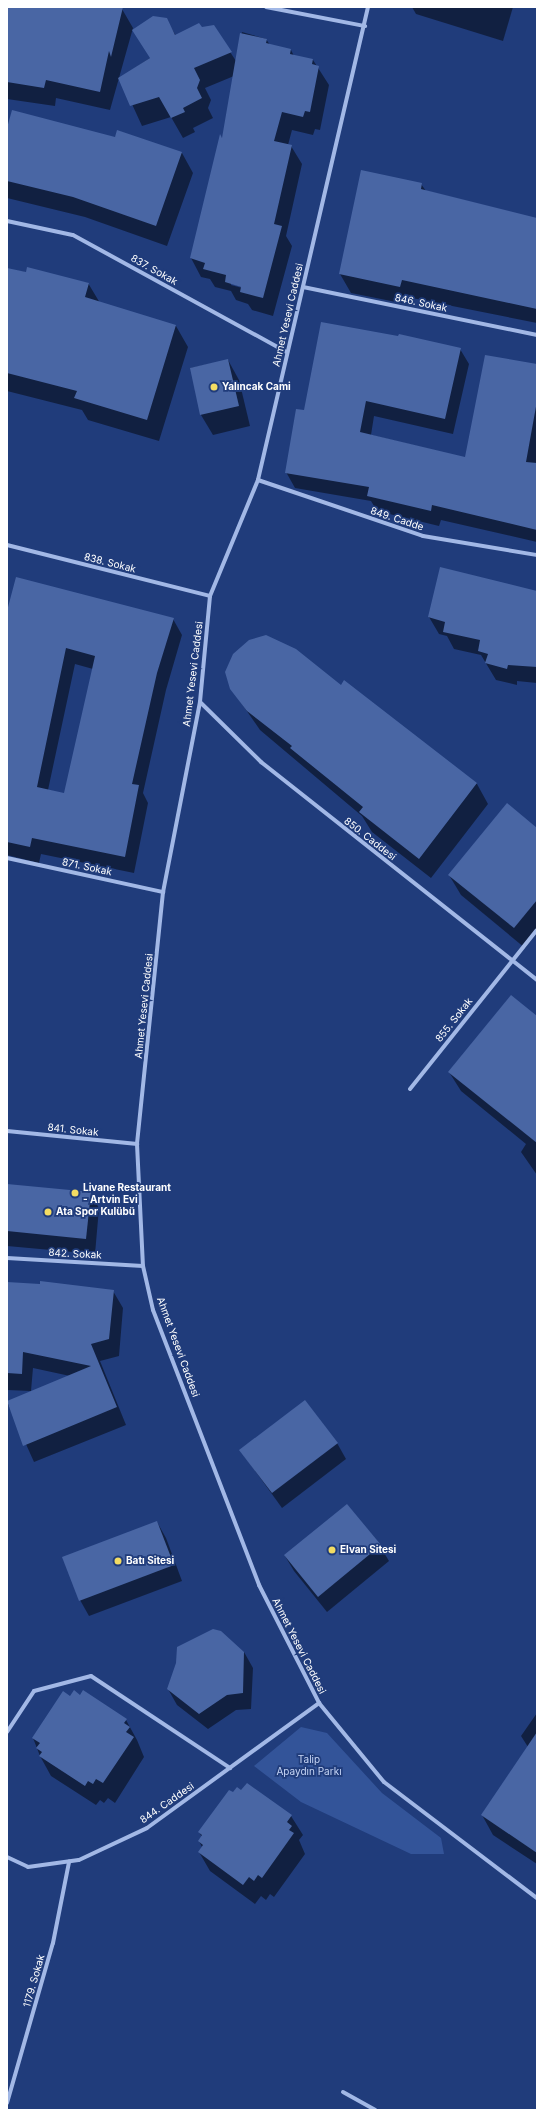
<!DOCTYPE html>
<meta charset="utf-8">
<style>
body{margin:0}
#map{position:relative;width:544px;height:2117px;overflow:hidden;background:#203c7b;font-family:Inter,sans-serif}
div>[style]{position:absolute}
.green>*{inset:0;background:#335499}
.shadow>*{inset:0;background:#0007}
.building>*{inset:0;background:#4966a4}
.minor>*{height:4px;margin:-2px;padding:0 2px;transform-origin:2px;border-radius:2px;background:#a2b8e6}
.dots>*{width:11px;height:11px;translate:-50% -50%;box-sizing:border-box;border:2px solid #203c7b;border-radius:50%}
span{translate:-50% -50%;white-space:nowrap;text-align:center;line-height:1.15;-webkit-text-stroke:3.5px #203c7b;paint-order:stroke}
.street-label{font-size:10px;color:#fff}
.poi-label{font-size:10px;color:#fff;font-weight:700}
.left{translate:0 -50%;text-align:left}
.park-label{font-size:10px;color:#c6d5f5}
.frame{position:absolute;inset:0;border:8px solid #fff;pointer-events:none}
</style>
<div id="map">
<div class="green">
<i style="clip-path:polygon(301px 1727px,327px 1733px,382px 1793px,441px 1838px,444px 1854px,411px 1854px,301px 1802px,254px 1766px)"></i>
</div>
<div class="shadow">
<i style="clip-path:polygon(7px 7px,112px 7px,122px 9px,133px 28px,110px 110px,56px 98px,55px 106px,7px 99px)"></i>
<i style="clip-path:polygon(412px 7px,513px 7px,503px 41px,416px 14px)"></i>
<i style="clip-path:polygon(evenodd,166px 19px,176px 36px,213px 26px,236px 61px,242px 32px,266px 39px,270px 45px,291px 50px,294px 56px,313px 60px,329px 85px,320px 130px,315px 129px,313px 135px,292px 130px,288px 145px,291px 146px,302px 164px,286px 236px,292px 246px,273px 316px,252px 310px,248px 304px,236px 300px,231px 291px,215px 287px,210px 279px,201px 277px,191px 258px,221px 137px,223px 140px,234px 76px,205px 88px,211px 100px,208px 108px,213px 118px,193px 128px,195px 132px,183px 138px,171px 117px,142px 126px,120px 78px,150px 58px,166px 19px,231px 283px,246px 289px,231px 285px,231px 283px)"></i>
<i style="clip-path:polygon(118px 131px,182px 153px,193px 173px,167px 246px,85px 217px,7px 198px,7px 132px,115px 138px)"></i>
<i style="clip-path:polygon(421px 184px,426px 191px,537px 219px,537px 323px,412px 298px,411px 305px,351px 293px,340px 274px)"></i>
<i style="clip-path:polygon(7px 269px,88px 283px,100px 303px,176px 326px,188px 347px,159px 441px,88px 420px,82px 410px,7px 391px)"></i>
<i style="clip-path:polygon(460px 349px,469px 364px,453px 434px,374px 416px,371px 435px,466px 458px,537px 367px,537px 542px,441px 520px,439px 526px,377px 511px,371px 501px,295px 488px,286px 472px,305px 411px)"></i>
<i style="clip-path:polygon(228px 360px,239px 380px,250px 426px,213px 435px,201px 415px,191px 368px)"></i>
<i style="clip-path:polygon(537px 595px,537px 683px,517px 681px,517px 685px,496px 680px,481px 655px,454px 649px,447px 636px,439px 634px,429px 617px)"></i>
<i style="clip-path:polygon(evenodd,7px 615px,173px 619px,182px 635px,166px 690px,143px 793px,148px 803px,134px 873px,41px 854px,39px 863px,7px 855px,7px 615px,75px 664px,93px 669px,65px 794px,48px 790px,75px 664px)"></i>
<i style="clip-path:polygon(345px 682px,477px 784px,488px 804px,431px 878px,372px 832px,362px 816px,260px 730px,231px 688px,341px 686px)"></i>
<i style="clip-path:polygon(537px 829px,537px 933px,525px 948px,461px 895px,449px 875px)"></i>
<i style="clip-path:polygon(537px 1017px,537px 1175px,521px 1152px,526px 1144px,461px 1091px,449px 1072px)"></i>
<i style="clip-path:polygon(7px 1185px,90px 1193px,99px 1208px,95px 1254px,7px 1246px)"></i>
<i style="clip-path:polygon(7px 1283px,113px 1291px,123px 1308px,119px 1356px,100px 1361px,126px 1425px,34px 1462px,7px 1402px,70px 1376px,33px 1368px,31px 1391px,7px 1390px)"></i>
<i style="clip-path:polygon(337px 1443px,346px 1459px,282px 1508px,240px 1450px)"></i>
<i style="clip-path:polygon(347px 1505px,380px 1546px,389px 1561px,327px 1612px,294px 1571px,285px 1556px)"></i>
<i style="clip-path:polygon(157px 1522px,166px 1538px,182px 1581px,89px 1616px,80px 1600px)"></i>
<i style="clip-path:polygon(244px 1652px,253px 1668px,251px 1709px,236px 1710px,208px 1729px,177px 1705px,168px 1689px)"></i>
<i style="clip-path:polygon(70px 1697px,126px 1720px,137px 1740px,144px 1757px,115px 1803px,108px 1798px,104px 1803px,100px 1800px,96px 1805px,51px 1776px,40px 1756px,33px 1738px)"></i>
<i style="clip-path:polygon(537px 1713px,537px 1864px,493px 1835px,482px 1815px,528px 1747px,521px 1736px)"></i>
<i style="clip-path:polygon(291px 1816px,303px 1835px,299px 1840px,305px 1854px,274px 1897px,270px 1894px,266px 1900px,261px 1896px,255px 1904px,210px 1871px,199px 1852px,202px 1847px,199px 1841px,202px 1837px,199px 1832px)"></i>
</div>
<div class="building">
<i style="clip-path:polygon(7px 7px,123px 7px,111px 57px,109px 51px,100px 92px,46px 80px,44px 88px,7px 82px)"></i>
<i style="clip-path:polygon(153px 16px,167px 18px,175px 35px,199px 23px,202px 27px,214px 25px,232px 52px,194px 68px,200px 80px,197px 88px,202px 98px,183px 108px,185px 112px,171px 118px,159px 97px,130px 106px,118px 78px,150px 58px,132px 30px)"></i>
<i style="clip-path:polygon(240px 33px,267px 39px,266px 43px,291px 49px,290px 54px,313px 59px,312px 64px,319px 66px,310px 112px,305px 111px,303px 117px,282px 112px,274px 141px,292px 145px,274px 224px,282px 226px,263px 298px,240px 292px,241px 287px,225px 282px,226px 275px,203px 269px,205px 263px,190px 258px,220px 134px,222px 138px)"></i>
<i style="clip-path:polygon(12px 110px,115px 137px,117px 130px,182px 152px,156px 226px,73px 197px,7px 181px,7px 128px)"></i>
<i style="clip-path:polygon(361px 170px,422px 183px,421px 189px,537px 218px,537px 309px,402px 280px,400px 287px,339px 274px)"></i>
<i style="clip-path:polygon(27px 267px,89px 283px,85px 297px,176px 325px,147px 420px,74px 398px,77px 391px,7px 373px,7px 268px,26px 272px)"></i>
<i style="clip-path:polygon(321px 322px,398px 336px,399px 334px,461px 348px,445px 419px,366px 401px,360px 432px,465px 457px,485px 355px,537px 364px,537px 401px,526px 462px,537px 463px,537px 530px,432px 505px,431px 511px,367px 496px,369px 487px,285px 473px,296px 409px,304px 410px)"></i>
<i style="clip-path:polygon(228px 359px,239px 406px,200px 415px,190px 368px)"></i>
<i style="clip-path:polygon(440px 567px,537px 591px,537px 667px,508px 665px,507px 669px,485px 663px,488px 654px,478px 651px,480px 640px,443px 632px,445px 622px,428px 617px)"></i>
<i style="clip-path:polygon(evenodd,16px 577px,174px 618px,157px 673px,132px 784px,139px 785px,125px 857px,32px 838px,30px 847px,7px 842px,7px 611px,16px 577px,66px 648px,95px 656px,64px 793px,37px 787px,66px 648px)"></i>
<i style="clip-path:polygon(266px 635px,296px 649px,341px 685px,344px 680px,477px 783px,419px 859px,359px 812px,363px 807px,290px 748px,292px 746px,247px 711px,230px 689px,225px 672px,233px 654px,249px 640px)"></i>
<i style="clip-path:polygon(507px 803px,537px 828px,537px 900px,514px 928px,448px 875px)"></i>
<i style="clip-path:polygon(511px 995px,537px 1016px,537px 1143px,448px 1072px)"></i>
<i style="clip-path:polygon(7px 1184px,91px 1192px,86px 1239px,7px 1231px)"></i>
<i style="clip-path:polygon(40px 1281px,114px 1290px,109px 1339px,91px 1344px,117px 1407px,23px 1446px,7px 1401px,91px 1366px,23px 1352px,22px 1374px,7px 1373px,7px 1282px,40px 1284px)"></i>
<i style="clip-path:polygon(305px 1400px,338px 1443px,272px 1493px,239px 1450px)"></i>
<i style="clip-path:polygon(347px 1504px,381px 1545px,318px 1597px,284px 1555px)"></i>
<i style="clip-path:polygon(157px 1521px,174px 1565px,79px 1601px,62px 1557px)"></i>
<i style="clip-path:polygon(213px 1629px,221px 1631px,244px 1652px,243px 1693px,227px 1695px,199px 1714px,167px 1689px,176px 1663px,177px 1647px)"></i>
<i style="clip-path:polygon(74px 1690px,80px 1695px,83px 1690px,127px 1719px,124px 1723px,130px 1727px,126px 1732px,134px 1737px,103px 1783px,96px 1779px,93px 1784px,88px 1781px,85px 1786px,39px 1756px,42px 1752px,36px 1748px,40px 1743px,32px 1738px,63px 1691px,70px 1696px)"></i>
<i style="clip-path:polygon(537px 1732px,537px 1853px,481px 1815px)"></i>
<i style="clip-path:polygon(247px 1783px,292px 1815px,287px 1822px,292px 1826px,289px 1830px,294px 1833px,262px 1878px,258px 1875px,254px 1881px,249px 1877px,243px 1885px,198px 1852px,203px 1845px,198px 1841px,202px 1835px,198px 1832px,229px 1790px,233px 1792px,237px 1787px,241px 1790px)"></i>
</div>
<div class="minor">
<i style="left:266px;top:7px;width:101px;rotate:10.9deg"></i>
<i style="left:368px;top:7px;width:486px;rotate:103.1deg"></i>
<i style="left:258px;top:480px;width:126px;rotate:112.5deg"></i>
<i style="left:210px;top:596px;width:106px;rotate:95.4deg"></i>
<i style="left:200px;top:702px;width:194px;rotate:101deg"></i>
<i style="left:163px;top:892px;width:253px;rotate:95.9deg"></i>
<i style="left:137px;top:1144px;width:122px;rotate:87.2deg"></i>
<i style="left:143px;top:1266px;width:45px;rotate:77.2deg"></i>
<i style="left:153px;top:1310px;width:295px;rotate:68.9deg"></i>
<i style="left:259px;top:1585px;width:132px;rotate:63deg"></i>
<i style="left:319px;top:1703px;width:102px;rotate:50.6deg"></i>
<i style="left:384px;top:1782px;width:192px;rotate:37.2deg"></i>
<i style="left:7px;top:221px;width:67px;rotate:12deg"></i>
<i style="left:73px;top:235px;width:244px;rotate:28.7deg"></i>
<i style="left:303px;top:287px;width:239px;rotate:11.6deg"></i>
<i style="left:258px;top:480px;width:174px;rotate:18.7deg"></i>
<i style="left:423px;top:536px;width:116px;rotate:9.5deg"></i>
<i style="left:7px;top:545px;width:209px;rotate:14.1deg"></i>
<i style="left:200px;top:702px;width:86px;rotate:44.5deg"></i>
<i style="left:261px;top:762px;width:352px;rotate:38.3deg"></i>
<i style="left:7px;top:858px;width:160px;rotate:12.3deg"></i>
<i style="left:410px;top:1089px;width:203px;rotate:-51.4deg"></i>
<i style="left:7px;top:1131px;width:131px;rotate:5.7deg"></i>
<i style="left:7px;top:1258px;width:136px;rotate:3.4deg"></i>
<i style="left:7px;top:1732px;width:49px;rotate:-56.6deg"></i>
<i style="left:34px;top:1691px;width:59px;rotate:-14.7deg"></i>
<i style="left:91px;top:1676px;width:167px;rotate:33.5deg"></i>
<i style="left:7px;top:1857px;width:23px;rotate:25deg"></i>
<i style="left:28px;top:1867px;width:51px;rotate:-7.8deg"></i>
<i style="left:79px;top:1860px;width:75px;rotate:-25.2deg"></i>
<i style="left:147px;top:1828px;width:213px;rotate:-36deg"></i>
<i style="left:343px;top:2092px;width:37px;rotate:29deg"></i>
<i style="left:7px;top:2103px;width:166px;rotate:-74deg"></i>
<i style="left:53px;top:1943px;width:83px;rotate:-78.8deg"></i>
</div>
<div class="dots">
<i style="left:214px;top:387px;background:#f3dc63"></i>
<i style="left:75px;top:1193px;background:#f3dc63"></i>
<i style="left:48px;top:1212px;background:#f3dc63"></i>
<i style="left:332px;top:1550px;background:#f3dc63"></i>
<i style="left:118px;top:1561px;background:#f3dc63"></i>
</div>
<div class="street-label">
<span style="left:154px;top:270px;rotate:29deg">837. Sokak</span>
<span style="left:421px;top:303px;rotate:12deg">846. Sokak</span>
<span style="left:288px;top:315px;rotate:-77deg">Ahmet Yesevi Caddesi</span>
<span style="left:397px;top:519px;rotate:18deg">849. Cadde</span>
<span style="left:110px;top:563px;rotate:14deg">838. Sokak</span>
<span style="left:193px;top:674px;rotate:-83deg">Ahmet Yesevi Caddesi</span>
<span style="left:370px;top:839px;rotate:38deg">850. Caddesi</span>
<span style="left:87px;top:867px;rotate:12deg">871. Sokak</span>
<span style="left:144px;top:1006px;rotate:-84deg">Ahmet Yesevi Caddesi</span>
<span style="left:454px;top:1020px;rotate:-52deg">855. Sokak</span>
<span style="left:73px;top:1130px;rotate:6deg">841. Sokak</span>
<span style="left:75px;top:1254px;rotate:3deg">842. Sokak</span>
<span style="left:178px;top:1347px;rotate:70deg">Ahmet Yesevi Caddesi</span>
<span style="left:299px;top:1646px;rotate:63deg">Ahmet Yesevi Caddesi</span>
<span style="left:167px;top:1803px;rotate:-35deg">844. Caddesi</span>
<span style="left:34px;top:1981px;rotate:-74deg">1179. Sokak</span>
</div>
<div class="poi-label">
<span class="left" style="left:222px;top:387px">Yalıncak Cami</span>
<span class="left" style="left:83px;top:1193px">Livane Restaurant<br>- Artvin Evi</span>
<span class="left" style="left:56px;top:1212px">Ata Spor Kulübü</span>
<span class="left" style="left:340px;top:1550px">Elvan Sitesi</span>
<span class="left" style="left:126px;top:1561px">Batı Sitesi</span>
</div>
<div class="park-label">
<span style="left:309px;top:1765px">Talip<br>Apaydın Parkı</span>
</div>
<div class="frame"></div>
</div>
